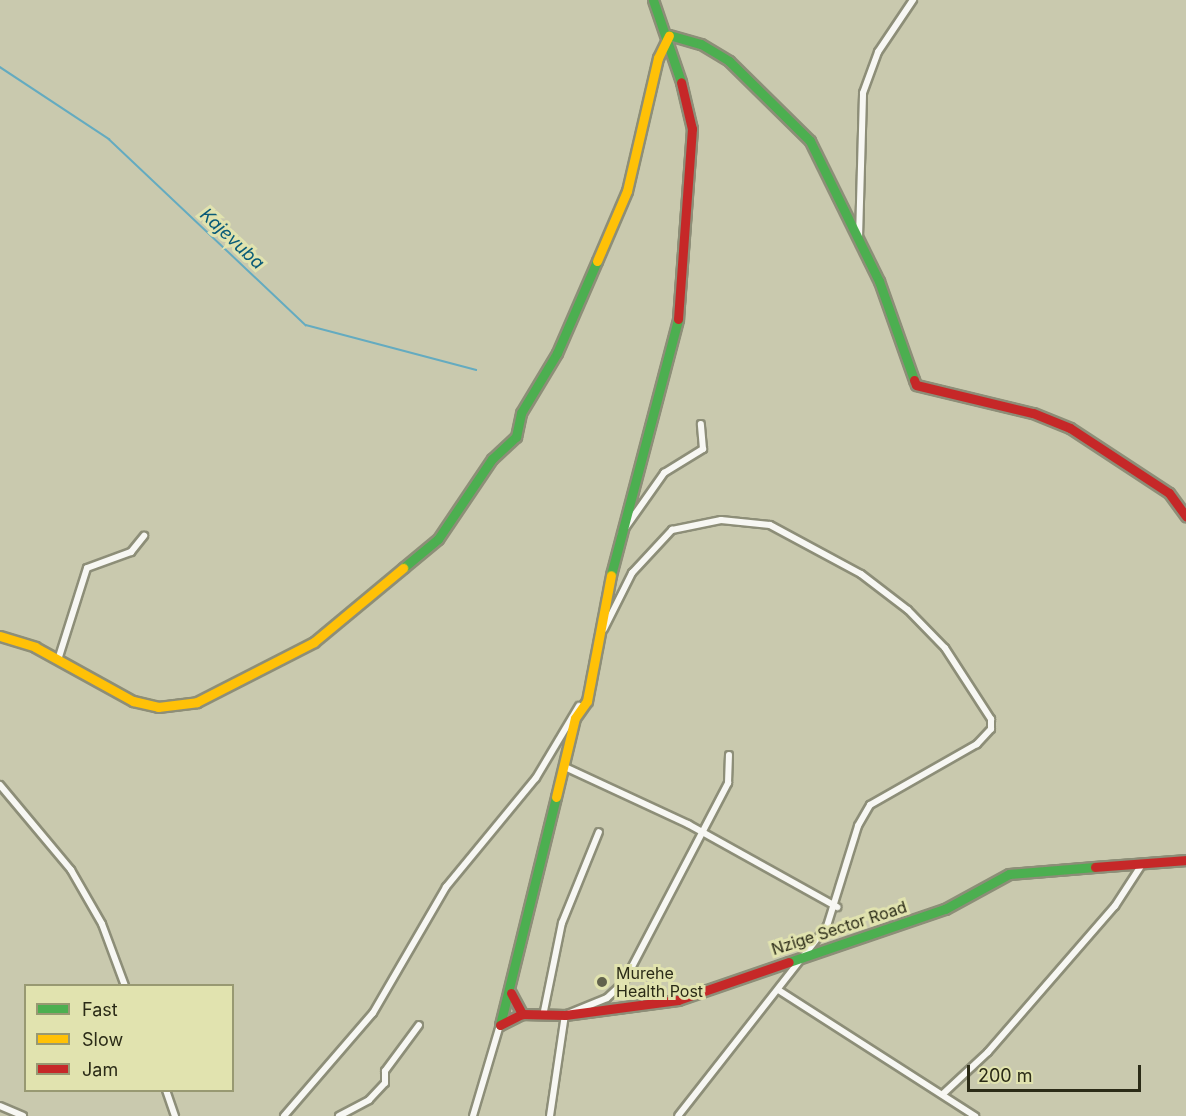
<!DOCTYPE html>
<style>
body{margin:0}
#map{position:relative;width:1186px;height:1116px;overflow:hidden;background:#c9c9ae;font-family:Inter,sans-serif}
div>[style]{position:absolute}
.stream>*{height:1.5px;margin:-0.75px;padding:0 0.75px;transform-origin:0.75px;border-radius:0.75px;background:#64abc0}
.roads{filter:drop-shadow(2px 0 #8d8e78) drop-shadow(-2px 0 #8d8e78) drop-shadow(0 2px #8d8e78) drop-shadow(0 -2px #8d8e78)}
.street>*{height:6px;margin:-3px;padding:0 3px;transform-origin:3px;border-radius:3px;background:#f7f7f3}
.fast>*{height:9px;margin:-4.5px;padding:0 4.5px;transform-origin:4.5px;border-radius:4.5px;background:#4caf50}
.slow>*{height:9px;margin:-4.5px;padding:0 4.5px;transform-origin:4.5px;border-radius:4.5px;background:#ffc107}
.jam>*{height:9px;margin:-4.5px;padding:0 4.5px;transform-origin:4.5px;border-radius:4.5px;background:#c62828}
.dots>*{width:16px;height:16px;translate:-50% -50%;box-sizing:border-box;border:3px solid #e1e3af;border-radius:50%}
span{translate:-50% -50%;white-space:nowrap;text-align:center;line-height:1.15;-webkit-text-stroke:6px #e1e3af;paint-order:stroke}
.street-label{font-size:16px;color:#2b2b17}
.poi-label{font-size:16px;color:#2b2b17}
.left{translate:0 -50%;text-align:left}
.water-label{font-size:18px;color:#095b78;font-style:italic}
.legend{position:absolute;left:24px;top:984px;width:210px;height:108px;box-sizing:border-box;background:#e1e3af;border:2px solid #989972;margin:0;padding:8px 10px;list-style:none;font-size:18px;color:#2b2b17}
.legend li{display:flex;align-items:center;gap:12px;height:30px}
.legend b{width:30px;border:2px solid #989972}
.scale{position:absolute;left:967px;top:1065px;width:174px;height:27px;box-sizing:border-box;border:3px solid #2b2b17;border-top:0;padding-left:8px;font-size:18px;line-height:21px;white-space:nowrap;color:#2b2b17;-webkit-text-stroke:4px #e1e3af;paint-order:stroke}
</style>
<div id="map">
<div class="stream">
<i style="left:0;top:67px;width:131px;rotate:33.4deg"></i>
<i style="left:109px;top:139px;width:271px;rotate:43.4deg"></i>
<i style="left:306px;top:325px;width:176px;rotate:14.8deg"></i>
</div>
<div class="roads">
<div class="street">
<i style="left:859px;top:238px;width:145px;rotate:-88.4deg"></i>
<i style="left:863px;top:93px;width:44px;rotate:-69.9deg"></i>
<i style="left:878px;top:52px;width:63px;rotate:-56.1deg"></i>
<i style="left:621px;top:534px;width:75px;rotate:-54.8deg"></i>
<i style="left:664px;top:473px;width:46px;rotate:-31.6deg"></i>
<i style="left:703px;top:449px;width:25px;rotate:-95deg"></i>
<i style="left:604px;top:629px;width:63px;rotate:-63.4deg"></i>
<i style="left:632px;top:573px;width:59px;rotate:-47.1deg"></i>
<i style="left:672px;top:530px;width:50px;rotate:-11.5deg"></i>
<i style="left:721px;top:520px;width:49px;rotate:5.8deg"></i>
<i style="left:770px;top:525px;width:103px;rotate:28.3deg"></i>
<i style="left:861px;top:574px;width:59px;rotate:37.5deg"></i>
<i style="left:908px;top:610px;width:53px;rotate:45.8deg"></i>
<i style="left:945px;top:648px;width:85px;rotate:57.1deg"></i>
<i style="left:991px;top:719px;width:10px;rotate:90deg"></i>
<i style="left:991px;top:729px;width:21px;rotate:133deg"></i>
<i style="left:977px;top:744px;width:123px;rotate:150.3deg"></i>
<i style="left:870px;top:805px;width:24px;rotate:120deg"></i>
<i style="left:858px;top:826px;width:105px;rotate:107.2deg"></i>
<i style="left:827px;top:926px;width:241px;rotate:128.1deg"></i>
<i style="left:58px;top:660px;width:96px;rotate:-72.5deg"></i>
<i style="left:87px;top:568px;width:47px;rotate:-20deg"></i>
<i style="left:131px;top:552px;width:21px;rotate:-51deg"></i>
<i style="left:565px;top:767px;width:136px;rotate:24.9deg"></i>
<i style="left:688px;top:824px;width:171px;rotate:29.1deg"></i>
<i style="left:0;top:785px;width:111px;rotate:50.1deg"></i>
<i style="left:71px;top:870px;width:62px;rotate:60.1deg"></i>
<i style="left:102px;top:924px;width:66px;rotate:69.6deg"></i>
<i style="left:780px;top:991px;width:232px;rotate:32.7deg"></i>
<i style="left:543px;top:1016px;width:95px;rotate:-78.5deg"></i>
<i style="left:562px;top:923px;width:98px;rotate:-67.9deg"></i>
<i style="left:166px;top:1090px;width:28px;rotate:71deg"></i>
<i style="left:944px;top:1093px;width:60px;rotate:-43deg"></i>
<i style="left:988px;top:1052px;width:194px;rotate:-49deg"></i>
<i style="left:1115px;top:906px;width:48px;rotate:-57deg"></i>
<i style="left:0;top:1106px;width:25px;rotate:23deg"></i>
<i style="left:284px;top:1116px;width:136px;rotate:-49.2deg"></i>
<i style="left:373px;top:1013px;width:146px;rotate:-59.9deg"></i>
<i style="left:446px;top:887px;width:141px;rotate:-50.5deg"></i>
<i style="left:536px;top:778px;width:84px;rotate:-59.2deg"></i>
<i style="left:339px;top:1116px;width:34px;rotate:-28deg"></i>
<i style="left:369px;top:1100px;width:23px;rotate:-47deg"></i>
<i style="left:385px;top:1083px;width:12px;rotate:-90deg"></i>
<i style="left:385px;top:1071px;width:57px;rotate:-53.5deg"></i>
<i style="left:473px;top:1116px;width:95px;rotate:-73.5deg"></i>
<i style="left:550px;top:1116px;width:102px;rotate:-81.6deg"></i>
<i style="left:565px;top:1015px;width:45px;rotate:-22deg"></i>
<i style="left:607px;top:998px;width:23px;rotate:-43deg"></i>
<i style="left:624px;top:982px;width:225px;rotate:-62.4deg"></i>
<i style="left:728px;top:783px;width:28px;rotate:-88deg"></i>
</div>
<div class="fast">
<i style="left:653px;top:0;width:87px;rotate:71.1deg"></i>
<i style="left:669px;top:35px;width:33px;rotate:16deg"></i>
<i style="left:701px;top:44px;width:33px;rotate:31deg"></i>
<i style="left:729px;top:61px;width:114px;rotate:44.6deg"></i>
<i style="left:810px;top:141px;width:156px;rotate:63.8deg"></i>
<i style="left:879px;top:281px;width:105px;rotate:70.5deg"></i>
<i style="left:403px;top:568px;width:45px;rotate:-39.6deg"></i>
<i style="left:438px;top:539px;width:97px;rotate:-56deg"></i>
<i style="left:492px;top:459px;width:33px;rotate:-43deg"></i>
<i style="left:516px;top:437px;width:25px;rotate:-78deg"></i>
<i style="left:521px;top:413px;width:70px;rotate:-59deg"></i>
<i style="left:557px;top:353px;width:100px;rotate:-66.5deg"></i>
<i style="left:611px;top:575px;width:265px;rotate:-75.3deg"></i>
<i style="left:789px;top:962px;width:165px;rotate:-18.8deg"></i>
<i style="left:945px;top:909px;width:73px;rotate:-28.7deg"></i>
<i style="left:1009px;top:874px;width:86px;rotate:-4.7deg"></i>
<i style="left:500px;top:1025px;width:235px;rotate:-76.2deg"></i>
</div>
<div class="slow">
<i style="left:597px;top:261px;width:76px;rotate:-66.8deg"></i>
<i style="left:627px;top:191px;width:137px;rotate:-76.9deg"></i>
<i style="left:658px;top:58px;width:25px;rotate:-64deg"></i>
<i style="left:0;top:636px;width:37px;rotate:17deg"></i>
<i style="left:35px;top:647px;width:112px;rotate:28.9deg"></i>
<i style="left:133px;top:701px;width:26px;rotate:13deg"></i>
<i style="left:158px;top:707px;width:39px;rotate:-7deg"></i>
<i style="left:197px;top:702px;width:131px;rotate:-27.1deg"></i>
<i style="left:314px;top:642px;width:116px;rotate:-39.7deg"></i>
<i style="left:556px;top:797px;width:81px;rotate:-76.5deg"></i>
<i style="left:575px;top:718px;width:21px;rotate:-55deg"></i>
<i style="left:587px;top:701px;width:128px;rotate:-79.2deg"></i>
</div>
<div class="jam">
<i style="left:678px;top:319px;width:191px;rotate:-85.8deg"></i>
<i style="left:692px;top:129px;width:48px;rotate:-103.2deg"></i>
<i style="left:914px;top:380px;width:5px;rotate:68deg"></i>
<i style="left:916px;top:385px;width:120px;rotate:13.5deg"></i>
<i style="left:1033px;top:413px;width:40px;rotate:22deg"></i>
<i style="left:1070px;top:428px;width:118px;rotate:33.3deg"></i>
<i style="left:1169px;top:493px;width:29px;rotate:54deg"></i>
<i style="left:1095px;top:867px;width:91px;rotate:-4.4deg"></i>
<i style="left:511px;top:993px;width:24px;rotate:62deg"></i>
<i style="left:500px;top:1025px;width:25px;rotate:-27deg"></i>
<i style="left:522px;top:1014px;width:43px;rotate:1.3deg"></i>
<i style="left:565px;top:1015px;width:114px;rotate:-7.6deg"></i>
<i style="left:678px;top:1000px;width:117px;rotate:-18.9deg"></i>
</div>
</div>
<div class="dots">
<i style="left:602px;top:982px;background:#62624c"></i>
</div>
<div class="street-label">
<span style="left:839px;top:928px;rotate:-18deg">Nzige Sector Road</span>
</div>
<div class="poi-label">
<span class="left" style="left:616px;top:982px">Murehe<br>Health Post</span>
</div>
<div class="water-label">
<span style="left:232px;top:239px;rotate:43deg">Kajevuba</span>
</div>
<ul class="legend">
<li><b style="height:8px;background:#4caf50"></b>Fast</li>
<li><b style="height:8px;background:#ffc107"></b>Slow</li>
<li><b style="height:8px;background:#c62828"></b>Jam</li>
</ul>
<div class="scale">200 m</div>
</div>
